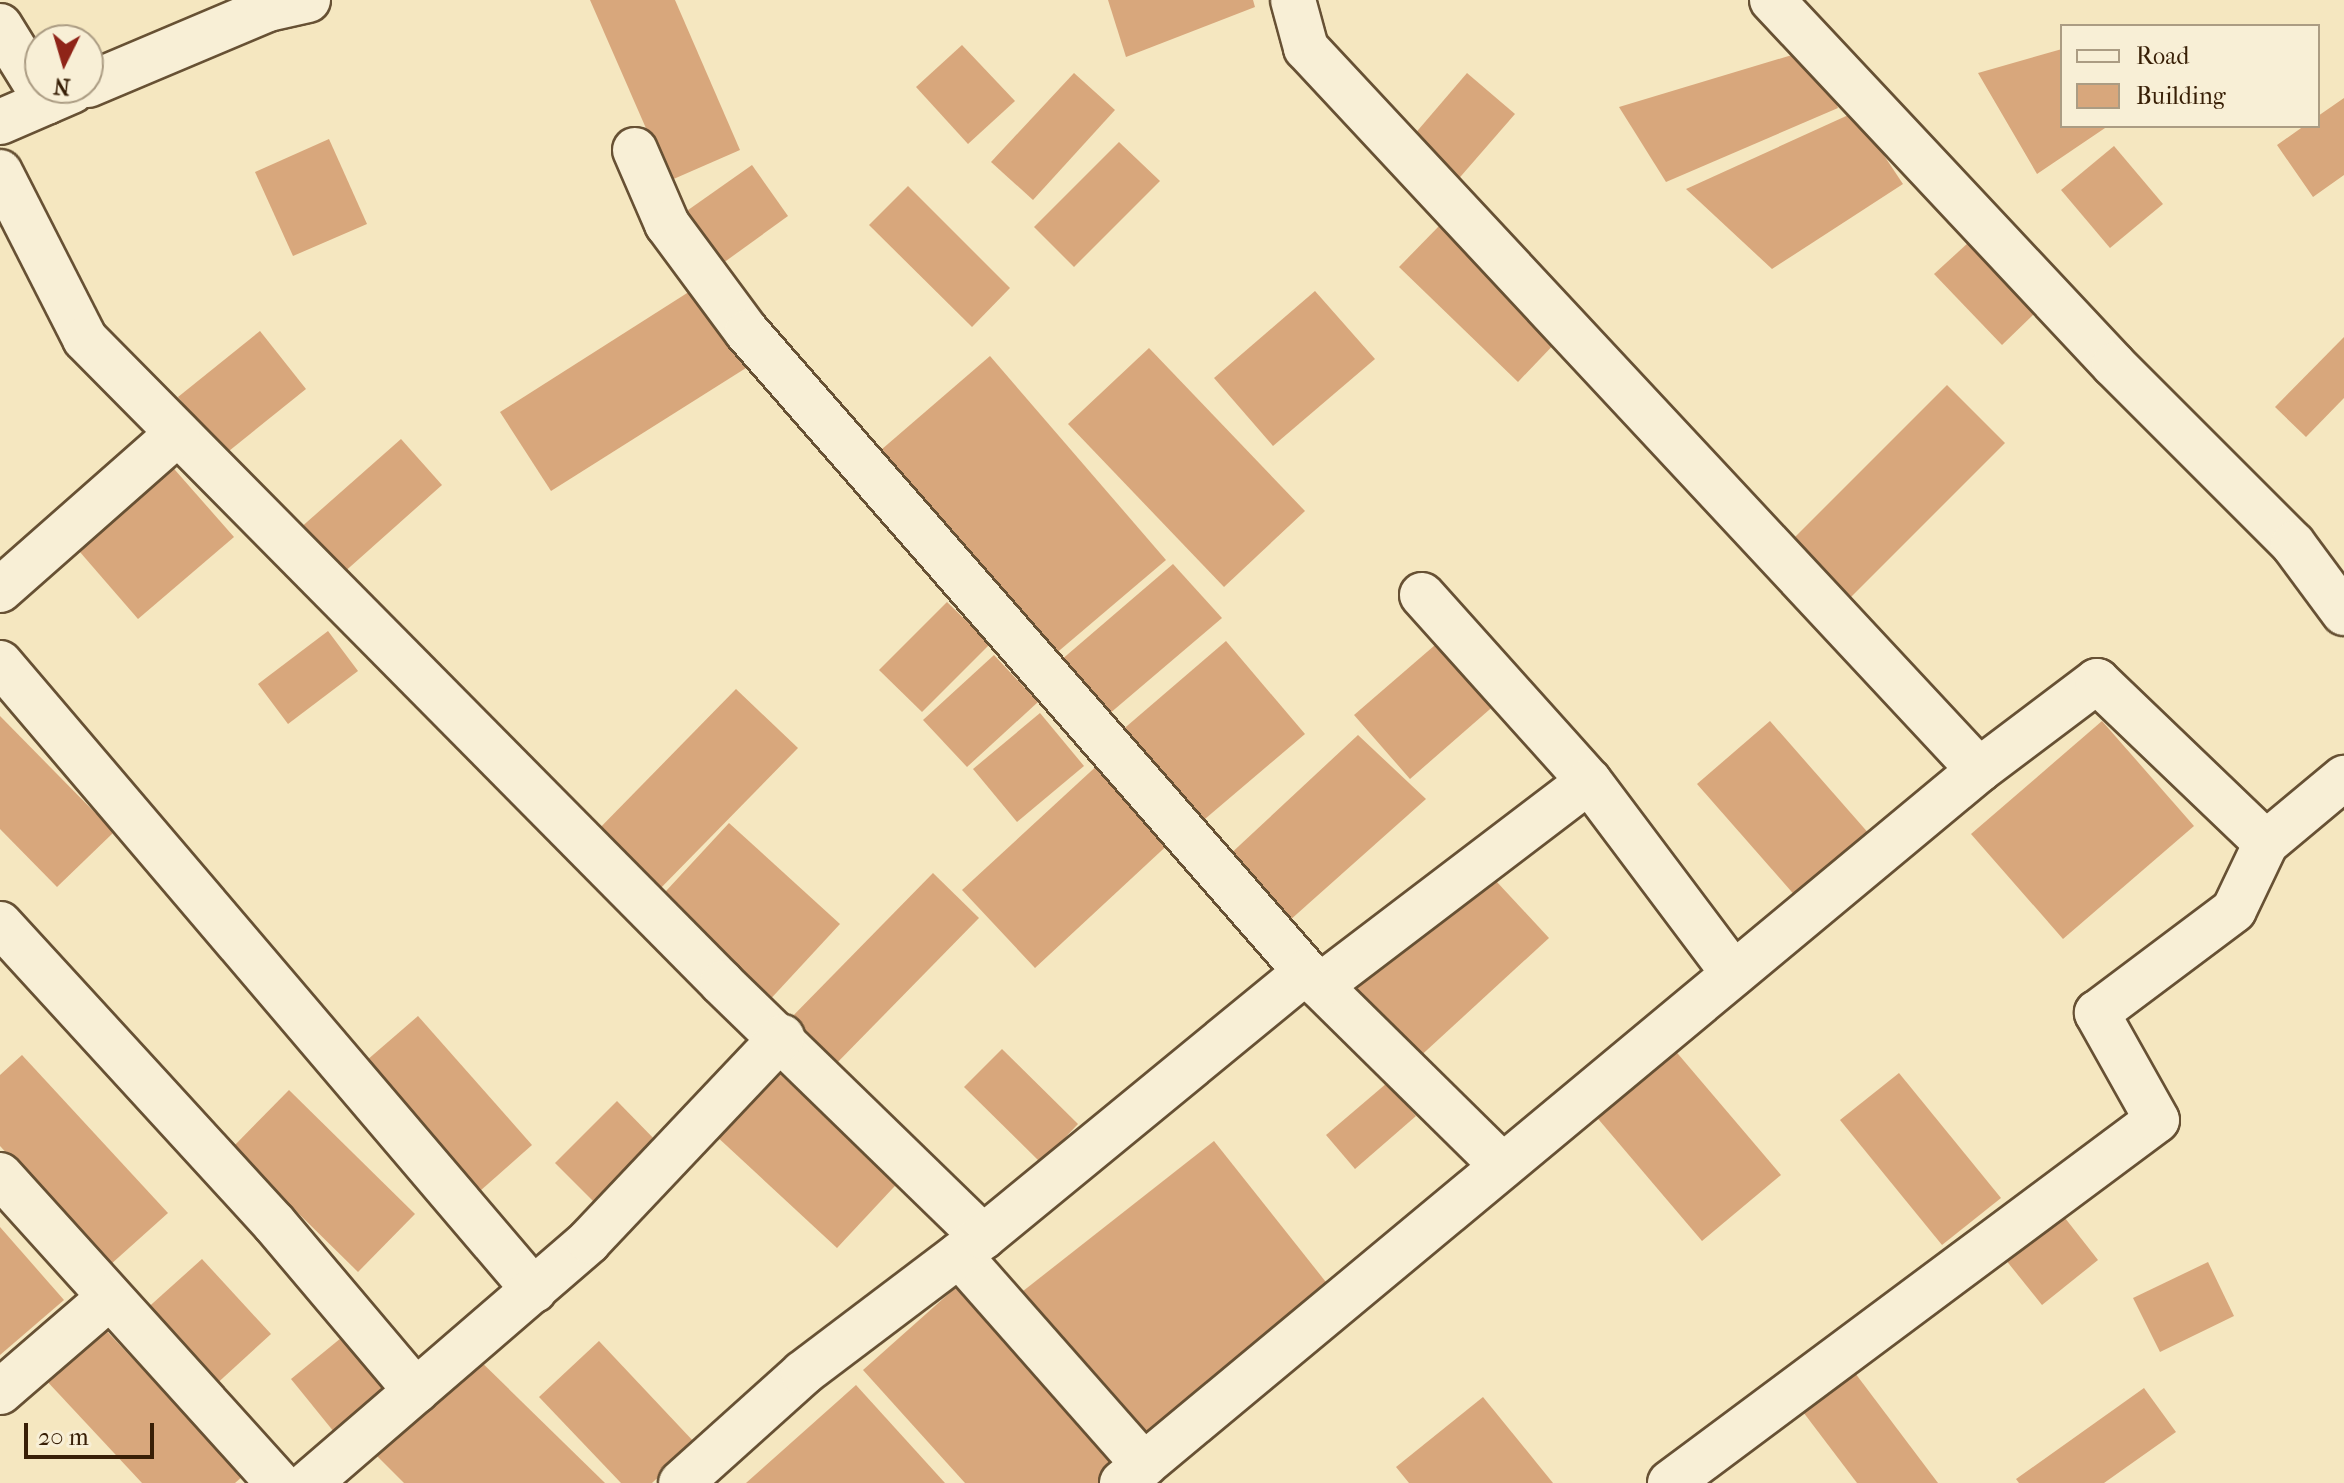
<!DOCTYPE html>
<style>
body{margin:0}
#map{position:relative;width:2344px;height:1483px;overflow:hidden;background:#f5e7c0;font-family:"IM FELL French Canon",serif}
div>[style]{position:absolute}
.building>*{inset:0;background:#d8a77c}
.roads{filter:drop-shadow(2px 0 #675134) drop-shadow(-2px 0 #675134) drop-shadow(0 2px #675134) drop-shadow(0 -2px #675134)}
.minor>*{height:44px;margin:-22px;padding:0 22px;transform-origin:22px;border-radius:22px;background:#f8efd6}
span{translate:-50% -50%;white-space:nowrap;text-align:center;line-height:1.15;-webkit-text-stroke:6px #f8efd6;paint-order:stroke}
.legend{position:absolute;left:2060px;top:24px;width:260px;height:104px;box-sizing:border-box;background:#f8efd6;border:2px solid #ab9c83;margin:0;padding:10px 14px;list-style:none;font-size:24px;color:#381f06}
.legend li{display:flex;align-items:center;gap:16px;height:40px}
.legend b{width:40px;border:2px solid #ab9c83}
.north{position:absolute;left:24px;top:24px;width:80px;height:80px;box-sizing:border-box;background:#f8efd6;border:2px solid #ab9c83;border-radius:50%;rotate:185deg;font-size:22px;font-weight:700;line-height:32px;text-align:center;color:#381f06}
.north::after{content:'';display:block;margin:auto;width:28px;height:36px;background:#8f2418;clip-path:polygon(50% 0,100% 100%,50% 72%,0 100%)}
.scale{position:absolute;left:24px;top:1423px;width:130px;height:36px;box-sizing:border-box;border:4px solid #381f06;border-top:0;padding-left:10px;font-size:24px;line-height:28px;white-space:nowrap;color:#381f06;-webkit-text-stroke:6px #f8efd6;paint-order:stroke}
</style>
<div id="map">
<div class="building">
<i style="clip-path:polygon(590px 0,675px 0,740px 150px,669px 181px)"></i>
<i style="clip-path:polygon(1108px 0,1253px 0,1255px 7px,1126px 57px)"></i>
<i style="clip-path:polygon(962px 45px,1015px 101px,968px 144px,916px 87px)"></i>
<i style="clip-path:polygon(1815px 48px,1838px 108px,1666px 182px,1619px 107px)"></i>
<i style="clip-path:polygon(2062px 49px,2062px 126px,2108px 126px,2037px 174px,1978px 73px)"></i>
<i style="clip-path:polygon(1074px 73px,1115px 110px,1033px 200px,991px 162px)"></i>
<i style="clip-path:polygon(1467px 73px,1515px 114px,1448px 191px,1401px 150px)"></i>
<i style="clip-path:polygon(2344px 98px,2344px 175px,2313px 197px,2277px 145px,2304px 126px,2318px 126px,2318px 116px)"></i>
<i style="clip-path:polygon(1855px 112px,1903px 184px,1772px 269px,1686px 189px)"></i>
<i style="clip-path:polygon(329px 139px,367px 224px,293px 256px,255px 172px)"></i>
<i style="clip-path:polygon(1119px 142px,1160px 181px,1074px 267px,1034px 227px)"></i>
<i style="clip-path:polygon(2114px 146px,2163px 204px,2110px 248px,2061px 190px)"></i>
<i style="clip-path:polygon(752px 165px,788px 216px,719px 266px,681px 215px)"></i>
<i style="clip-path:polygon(908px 186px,1010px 288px,972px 327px,869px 225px)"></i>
<i style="clip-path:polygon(1441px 224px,1560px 338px,1518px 382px,1399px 267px)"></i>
<i style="clip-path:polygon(1969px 242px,2036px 312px,2002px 345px,1934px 274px)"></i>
<i style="clip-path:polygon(695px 288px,746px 368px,551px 491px,500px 412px)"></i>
<i style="clip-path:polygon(1315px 291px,1375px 359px,1273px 446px,1214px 378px)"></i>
<i style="clip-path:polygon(260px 331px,306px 389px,224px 455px,178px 397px)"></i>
<i style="clip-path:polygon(2344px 337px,2344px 398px,2306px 437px,2275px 407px)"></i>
<i style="clip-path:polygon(1149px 348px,1305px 511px,1224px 587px,1068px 424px)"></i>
<i style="clip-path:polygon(990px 356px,1166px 560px,1047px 661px,874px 456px)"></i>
<i style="clip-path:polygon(1947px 385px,2005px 443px,1843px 605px,1785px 547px)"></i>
<i style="clip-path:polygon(401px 439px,442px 485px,332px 583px,290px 537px)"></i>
<i style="clip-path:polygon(168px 462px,234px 537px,138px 619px,73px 544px)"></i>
<i style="clip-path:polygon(1173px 564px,1222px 618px,1102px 720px,1053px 667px)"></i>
<i style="clip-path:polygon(947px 602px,990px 644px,922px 712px,879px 670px)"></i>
<i style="clip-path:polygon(328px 631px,358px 671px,288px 724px,258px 684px)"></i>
<i style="clip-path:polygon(1442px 639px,1497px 703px,1410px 779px,1354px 715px)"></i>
<i style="clip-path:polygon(1226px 641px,1305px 734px,1192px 830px,1113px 738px)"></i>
<i style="clip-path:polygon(994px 655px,1038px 702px,967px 767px,923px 720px)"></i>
<i style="clip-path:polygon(736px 689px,798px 748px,653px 896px,591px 837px)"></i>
<i style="clip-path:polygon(1040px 713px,1084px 766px,1017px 822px,973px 769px)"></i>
<i style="clip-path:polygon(0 716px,114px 832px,57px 887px,0 829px)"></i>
<i style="clip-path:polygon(1770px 721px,1878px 844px,1805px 907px,1697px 784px)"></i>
<i style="clip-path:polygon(2102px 721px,2194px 826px,2063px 939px,1971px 834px)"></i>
<i style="clip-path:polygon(1358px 735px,1426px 799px,1289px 921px,1226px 858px)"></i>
<i style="clip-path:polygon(1102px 761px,1174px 839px,1035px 968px,962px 890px)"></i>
<i style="clip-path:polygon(729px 823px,840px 924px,765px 1005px,654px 904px)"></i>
<i style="clip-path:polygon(1483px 867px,1549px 938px,1415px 1061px,1349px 990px)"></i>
<i style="clip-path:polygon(933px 873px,979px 918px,830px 1070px,784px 1025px)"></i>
<i style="clip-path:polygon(418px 1016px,532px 1145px,480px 1191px,366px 1061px)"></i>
<i style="clip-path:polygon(1667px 1041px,1781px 1175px,1702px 1241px,1588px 1107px)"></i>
<i style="clip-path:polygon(1002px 1049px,1078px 1124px,1041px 1163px,964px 1087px)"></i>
<i style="clip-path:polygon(22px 1055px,168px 1213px,110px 1265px,0 1146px,0 1075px)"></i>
<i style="clip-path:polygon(784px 1059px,907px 1173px,837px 1248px,714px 1134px)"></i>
<i style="clip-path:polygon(1899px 1073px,2001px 1198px,1942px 1245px,1840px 1120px)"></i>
<i style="clip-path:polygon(1387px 1083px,1416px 1116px,1355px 1169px,1326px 1135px)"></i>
<i style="clip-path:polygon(289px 1090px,415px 1214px,358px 1272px,232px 1148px)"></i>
<i style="clip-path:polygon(617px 1101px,663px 1148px,601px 1209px,555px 1163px)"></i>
<i style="clip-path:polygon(1214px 1141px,1337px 1296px,1140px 1450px,1018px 1295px)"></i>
<i style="clip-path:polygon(2054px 1204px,2098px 1260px,2042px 1305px,1997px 1249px)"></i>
<i style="clip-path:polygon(0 1227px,64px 1300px,0 1355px)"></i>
<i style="clip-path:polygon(202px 1259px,271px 1334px,212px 1388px,143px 1312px)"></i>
<i style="clip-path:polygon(2208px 1262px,2234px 1316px,2160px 1352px,2133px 1298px)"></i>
<i style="clip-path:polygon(963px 1281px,1129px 1466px,1109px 1483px,965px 1483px,863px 1370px)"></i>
<i style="clip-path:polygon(101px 1325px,243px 1476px,235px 1483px,142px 1483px,44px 1378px)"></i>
<i style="clip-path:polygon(352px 1329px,395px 1383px,334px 1432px,291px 1379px)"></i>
<i style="clip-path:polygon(599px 1341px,695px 1443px,652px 1483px,621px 1483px,539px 1397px)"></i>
<i style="clip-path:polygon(469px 1350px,605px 1483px,404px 1483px,370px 1449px)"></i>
<i style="clip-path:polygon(1846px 1361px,1938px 1483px,1857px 1483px,1794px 1400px)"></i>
<i style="clip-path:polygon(856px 1385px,945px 1483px,746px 1483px)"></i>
<i style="clip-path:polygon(2144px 1388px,2176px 1432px,2104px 1483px,2019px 1483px,2016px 1479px)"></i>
<i style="clip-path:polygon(1483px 1397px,1553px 1483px,1409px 1483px,1396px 1467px)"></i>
</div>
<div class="roads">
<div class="minor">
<i style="left:1293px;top:0;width:50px;rotate:74.8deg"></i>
<i style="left:1306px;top:48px;width:987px;rotate:47.01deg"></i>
<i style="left:1979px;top:770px;width:148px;rotate:-37deg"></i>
<i style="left:2097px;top:681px;width:234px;rotate:43.8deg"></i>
<i style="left:2266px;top:843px;width:102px;rotate:-39.8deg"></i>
<i style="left:1772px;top:0;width:500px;rotate:46.86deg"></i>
<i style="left:2114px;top:365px;width:253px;rotate:45deg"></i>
<i style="left:2293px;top:544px;width:86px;rotate:53.5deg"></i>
<i style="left:0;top:26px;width:89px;rotate:58.3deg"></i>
<i style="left:88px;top:85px;width:195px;rotate:-22.9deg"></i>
<i style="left:268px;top:9px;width:41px;rotate:-12.7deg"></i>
<i style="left:0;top:122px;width:78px;rotate:-23.3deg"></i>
<i style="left:635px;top:150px;width:81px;rotate:66.6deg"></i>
<i style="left:667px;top:224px;width:134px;rotate:53.5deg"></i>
<i style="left:747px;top:332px;width:850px;rotate:48.86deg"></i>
<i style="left:1306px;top:972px;width:276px;rotate:44.6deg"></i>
<i style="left:0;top:172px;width:187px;rotate:63deg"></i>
<i style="left:85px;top:339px;width:906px;rotate:45.31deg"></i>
<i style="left:722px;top:983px;width:364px;rotate:44.2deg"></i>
<i style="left:0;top:590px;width:237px;rotate:-41.4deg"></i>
<i style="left:1422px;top:595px;width:250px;rotate:48.1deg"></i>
<i style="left:1589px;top:781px;width:241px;rotate:53.1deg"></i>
<i style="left:0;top:663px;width:824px;rotate:49.58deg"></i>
<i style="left:0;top:924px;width:406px;rotate:47.5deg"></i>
<i style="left:274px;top:1223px;width:220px;rotate:49.8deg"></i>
<i style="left:1320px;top:986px;width:338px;rotate:-37.3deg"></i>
<i style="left:0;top:1175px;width:415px;rotate:47.9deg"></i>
<i style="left:959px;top:1255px;width:280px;rotate:48.6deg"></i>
<i style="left:0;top:1392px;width:145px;rotate:-40.8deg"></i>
<i style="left:309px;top:1483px;width:370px;rotate:-40.8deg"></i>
<i style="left:589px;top:1241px;width:281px;rotate:-46.6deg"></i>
<i style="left:681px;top:1483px;width:164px;rotate:-42deg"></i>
<i style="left:803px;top:1373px;width:226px;rotate:-37.1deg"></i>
<i style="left:983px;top:1237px;width:418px;rotate:-39.4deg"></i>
<i style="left:1122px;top:1483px;width:1115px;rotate:-39.76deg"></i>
<i style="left:1670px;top:1483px;width:607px;rotate:-36.7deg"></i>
<i style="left:2157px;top:1120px;width:123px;rotate:-119.3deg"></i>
<i style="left:2097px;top:1013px;width:171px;rotate:-36.9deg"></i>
<i style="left:2234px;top:910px;width:74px;rotate:-64.5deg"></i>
</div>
</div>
<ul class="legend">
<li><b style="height:10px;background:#f8efd6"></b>Road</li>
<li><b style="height:22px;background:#d8a77c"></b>Building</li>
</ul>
<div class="north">N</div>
<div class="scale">20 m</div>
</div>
